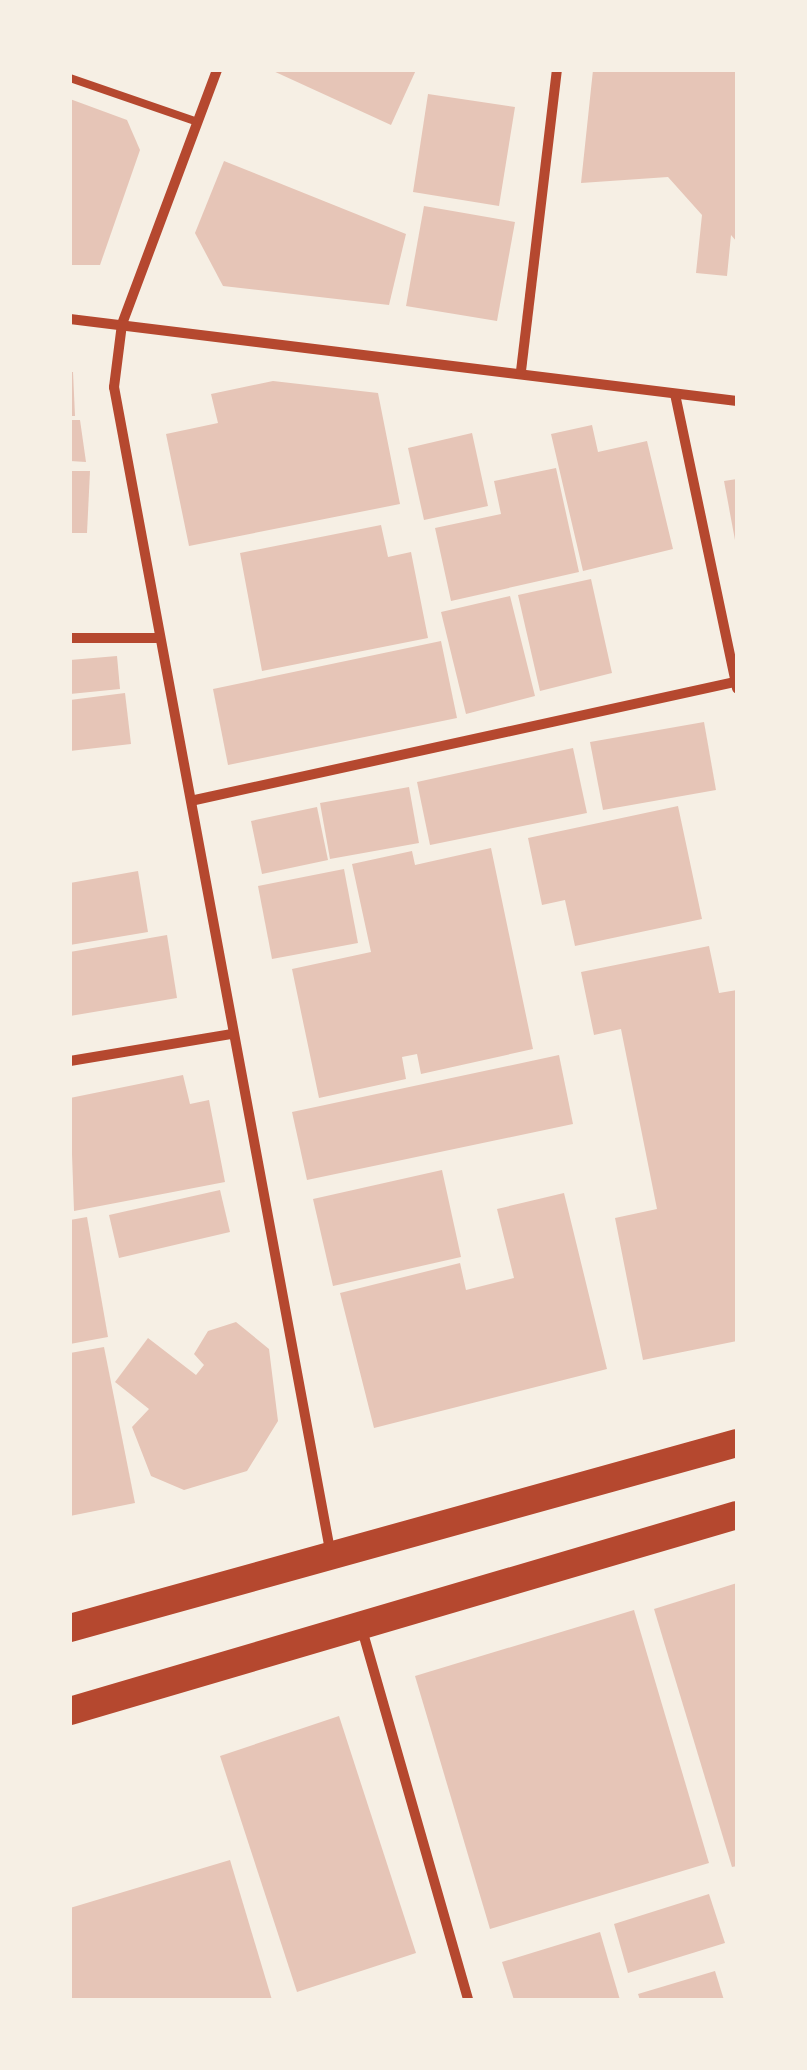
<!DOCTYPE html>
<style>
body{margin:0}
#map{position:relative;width:807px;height:2070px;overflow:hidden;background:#f6efe4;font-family:Spectral,serif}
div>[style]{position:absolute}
.building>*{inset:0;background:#e6c5b7}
.service>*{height:8px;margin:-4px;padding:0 4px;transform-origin:4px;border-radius:4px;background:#b5482f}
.minor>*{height:10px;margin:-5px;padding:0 5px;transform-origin:5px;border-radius:5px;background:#b5482f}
.trunk>*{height:28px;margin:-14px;padding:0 14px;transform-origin:14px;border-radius:14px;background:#b5482f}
span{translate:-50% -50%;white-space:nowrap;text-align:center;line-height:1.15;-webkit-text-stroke:10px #f6efe4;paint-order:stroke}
.frame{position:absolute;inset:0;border:72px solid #f6efe4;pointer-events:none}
</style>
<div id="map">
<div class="building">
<i style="clip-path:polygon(271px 70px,416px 70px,391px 125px)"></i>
<i style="clip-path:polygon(593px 70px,737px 70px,737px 242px,731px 235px,727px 276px,696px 273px,702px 215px,668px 177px,581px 183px)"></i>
<i style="clip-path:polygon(428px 94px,515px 107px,499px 206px,413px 192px)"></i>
<i style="clip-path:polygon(70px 99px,127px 120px,140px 150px,100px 265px,70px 265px)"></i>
<i style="clip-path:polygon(224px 161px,406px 234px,389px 305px,223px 286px,195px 233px)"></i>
<i style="clip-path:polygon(424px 206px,515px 222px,497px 321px,406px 306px)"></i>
<i style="clip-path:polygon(70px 372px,73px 372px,75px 416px,70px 416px)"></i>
<i style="clip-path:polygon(273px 381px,378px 393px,400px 504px,189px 546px,166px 434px,218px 423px,211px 394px)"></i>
<i style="clip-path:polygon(70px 420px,80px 420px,86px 462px,70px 461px)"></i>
<i style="clip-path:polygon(592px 425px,598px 452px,647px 441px,673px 549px,583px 571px,551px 434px)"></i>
<i style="clip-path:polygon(472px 433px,488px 506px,424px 520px,408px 448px)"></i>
<i style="clip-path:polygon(556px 468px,579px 572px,451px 601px,435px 528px,501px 514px,494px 481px)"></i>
<i style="clip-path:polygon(70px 471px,90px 471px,87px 533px,70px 533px)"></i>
<i style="clip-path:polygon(737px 479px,737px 540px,735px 540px,724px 481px)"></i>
<i style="clip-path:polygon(381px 525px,388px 557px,411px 552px,428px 638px,262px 671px,240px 553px)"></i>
<i style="clip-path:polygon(591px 579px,612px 673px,540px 691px,518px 595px)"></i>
<i style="clip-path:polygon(510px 596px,535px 696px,466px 714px,441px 612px)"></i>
<i style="clip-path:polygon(441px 641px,457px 718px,228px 765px,213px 689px)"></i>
<i style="clip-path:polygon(117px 656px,120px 689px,70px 694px,70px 660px)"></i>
<i style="clip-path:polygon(125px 693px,131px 744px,70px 751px,70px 700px)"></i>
<i style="clip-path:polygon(704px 722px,716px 790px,603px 810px,590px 742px)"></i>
<i style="clip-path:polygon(573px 748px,587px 813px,430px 845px,417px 782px)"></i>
<i style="clip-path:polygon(409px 787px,419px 843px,330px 859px,320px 803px)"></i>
<i style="clip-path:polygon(678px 806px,702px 919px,575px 946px,565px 900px,542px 905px,528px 838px)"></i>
<i style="clip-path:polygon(317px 807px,328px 860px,262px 874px,251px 821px)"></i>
<i style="clip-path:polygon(491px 848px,533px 1049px,421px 1074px,417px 1054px,402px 1057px,406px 1079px,319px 1098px,292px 969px,371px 952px,352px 864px,412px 851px,415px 865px)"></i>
<i style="clip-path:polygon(344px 869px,358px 943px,272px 959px,258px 886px)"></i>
<i style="clip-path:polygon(138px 871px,148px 932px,70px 945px,70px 883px)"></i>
<i style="clip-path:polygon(167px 935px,177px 998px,70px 1016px,70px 952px)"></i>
<i style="clip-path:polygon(709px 946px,719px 993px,737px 990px,737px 1341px,643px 1360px,615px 1218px,657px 1209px,621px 1029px,594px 1035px,581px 972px)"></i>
<i style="clip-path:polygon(559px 1055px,573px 1124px,307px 1180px,292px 1112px)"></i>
<i style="clip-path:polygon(183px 1075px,190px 1104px,209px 1100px,225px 1182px,74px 1211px,70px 1098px)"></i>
<i style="clip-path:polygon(442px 1170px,461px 1257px,333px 1286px,313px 1199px)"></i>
<i style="clip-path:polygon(220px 1190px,230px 1232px,119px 1258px,109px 1215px)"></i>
<i style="clip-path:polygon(564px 1193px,607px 1369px,374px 1428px,340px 1293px,460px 1263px,466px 1290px,514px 1278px,497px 1209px)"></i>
<i style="clip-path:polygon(87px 1217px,108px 1337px,70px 1344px,70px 1220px)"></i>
<i style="clip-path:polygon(236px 1322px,269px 1349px,278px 1421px,247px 1471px,184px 1490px,151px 1476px,132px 1427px,149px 1409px,115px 1382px,148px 1338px,196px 1375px,204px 1365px,194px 1354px,208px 1331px)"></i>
<i style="clip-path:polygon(104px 1347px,135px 1503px,70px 1516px,70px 1353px)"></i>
<i style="clip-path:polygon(737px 1583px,737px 1866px,732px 1867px,654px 1609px)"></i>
<i style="clip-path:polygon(634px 1610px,709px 1863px,490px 1929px,415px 1676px)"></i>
<i style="clip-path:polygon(339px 1716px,416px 1953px,297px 1992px,220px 1756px)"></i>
<i style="clip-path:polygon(230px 1860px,272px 2000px,70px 2000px,70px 1908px)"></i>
<i style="clip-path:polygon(709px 1894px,725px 1943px,628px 1973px,614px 1924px)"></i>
<i style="clip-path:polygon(600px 1932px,620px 2000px,514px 2000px,502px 1962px)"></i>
<i style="clip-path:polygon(715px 1971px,724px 2000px,640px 2000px,638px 1994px)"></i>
</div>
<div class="service">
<i style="left:70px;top:78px;width:132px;rotate:19deg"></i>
</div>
<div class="minor">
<i style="left:217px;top:70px;width:271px;rotate:110.5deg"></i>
<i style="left:122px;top:324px;width:64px;rotate:97.2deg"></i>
<i style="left:114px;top:387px;width:1189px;rotate:79.48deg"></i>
<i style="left:70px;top:319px;width:672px;rotate:7.01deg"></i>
<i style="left:521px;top:371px;width:303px;rotate:-83.2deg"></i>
<i style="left:675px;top:394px;width:301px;rotate:78.1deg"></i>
<i style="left:70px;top:638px;width:88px"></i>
<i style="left:195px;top:800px;width:553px;rotate:-12.33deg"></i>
<i style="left:70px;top:1061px;width:163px;rotate:-9.5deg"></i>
<i style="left:361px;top:1626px;width:389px;rotate:74deg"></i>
</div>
<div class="trunk">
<i style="left:70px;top:1628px;width:692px;rotate:-15.5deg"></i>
<i style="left:70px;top:1711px;width:695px;rotate:-16.38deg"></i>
</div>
<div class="frame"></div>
</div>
